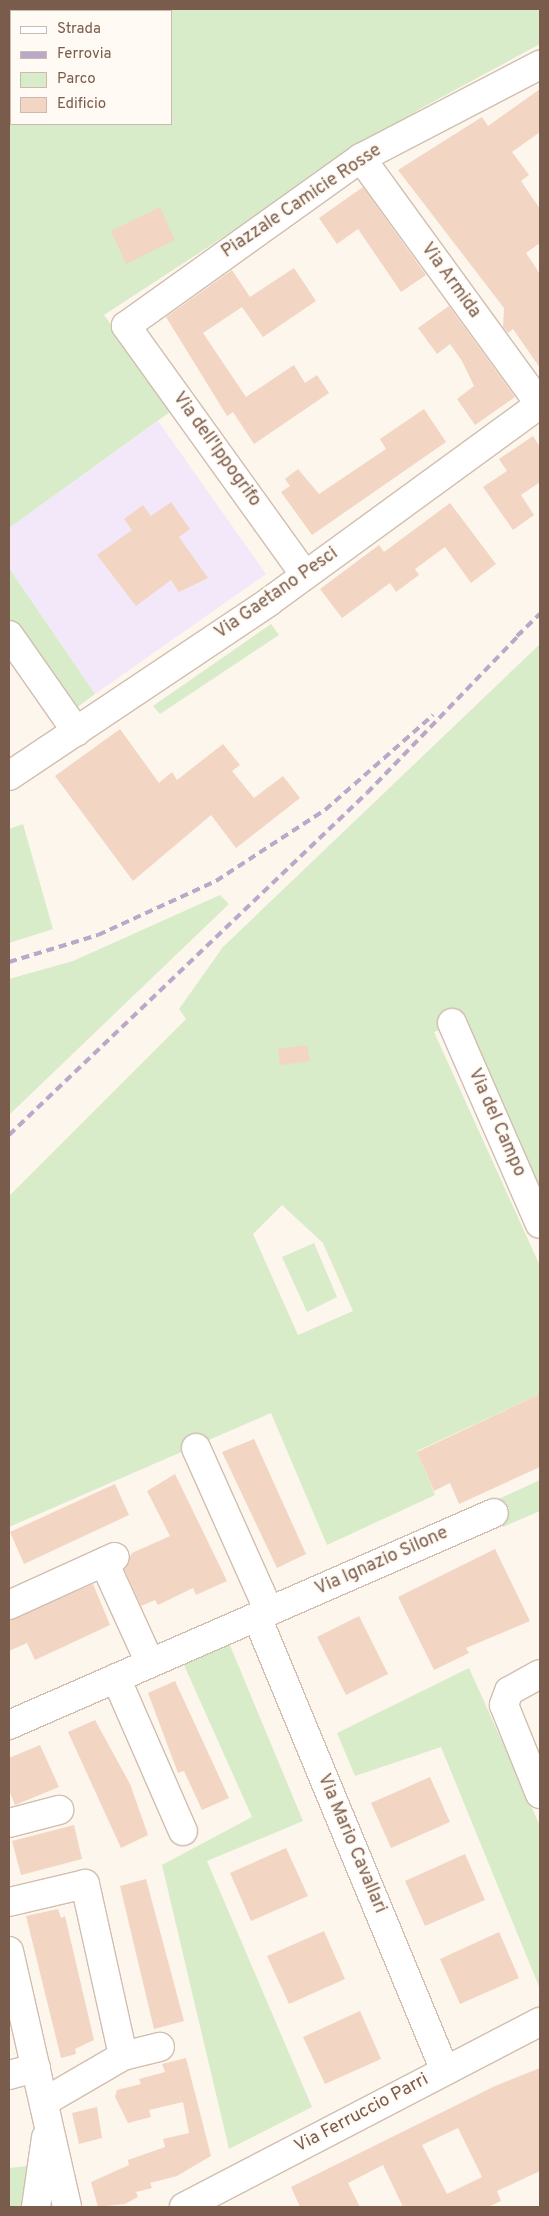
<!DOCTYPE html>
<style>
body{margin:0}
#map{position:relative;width:549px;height:2216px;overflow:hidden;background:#fdf6ec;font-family:Overpass,sans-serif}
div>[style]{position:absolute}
.education>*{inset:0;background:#f3e8fa}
.green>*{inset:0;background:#d8ecc9}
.building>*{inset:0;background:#f3d5c3}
.roads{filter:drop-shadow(1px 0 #d1beb0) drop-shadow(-1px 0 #d1beb0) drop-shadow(0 1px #d1beb0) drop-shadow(0 -1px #d1beb0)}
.minor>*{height:28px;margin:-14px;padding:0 14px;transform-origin:14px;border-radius:14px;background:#fff}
.rail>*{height:4px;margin-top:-2px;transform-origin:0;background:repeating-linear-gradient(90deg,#b9a8c9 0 8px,transparent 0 13px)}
span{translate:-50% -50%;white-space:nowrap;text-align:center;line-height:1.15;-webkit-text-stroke:4px #fffaf3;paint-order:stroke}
.street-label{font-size:18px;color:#7a5c4d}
.frame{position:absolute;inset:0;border:10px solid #7a5c4d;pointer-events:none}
.legend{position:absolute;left:10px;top:10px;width:162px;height:115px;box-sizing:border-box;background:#fffaf3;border:1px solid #cabbb1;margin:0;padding:6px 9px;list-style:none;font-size:15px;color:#7a5c4d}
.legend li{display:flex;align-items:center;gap:10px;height:25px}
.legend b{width:25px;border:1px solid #cabbb1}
</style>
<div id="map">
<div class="education">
<i style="clip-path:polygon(158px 421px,266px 574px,95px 694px,9px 568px,9px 528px)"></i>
</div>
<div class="green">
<i style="clip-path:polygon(evenodd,9px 9px,540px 9px,540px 44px,418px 110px,104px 315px,174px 409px,9px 528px,9px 9px,11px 11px,171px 11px,171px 124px,11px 124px,11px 11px)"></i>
<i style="clip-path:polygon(9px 568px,95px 694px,71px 712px,9px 623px)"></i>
<i style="clip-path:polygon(271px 624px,279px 635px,160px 714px,153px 706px)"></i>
<i style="clip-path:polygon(evenodd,540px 644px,540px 1189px,464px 1022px,434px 1032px,540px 1266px,540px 1394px,417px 1451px,435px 1495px,327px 1545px,271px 1413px,9px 1527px,9px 1196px,186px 1019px,179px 1009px,223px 947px,540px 644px,282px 1205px,323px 1243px,353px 1311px,298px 1335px,253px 1234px,282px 1205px)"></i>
<i style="clip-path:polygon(23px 824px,53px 929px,9px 943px,9px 829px)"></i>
<i style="clip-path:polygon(220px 895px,229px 904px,9px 1115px,9px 979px,73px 961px)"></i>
<i style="clip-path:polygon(314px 1243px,337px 1297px,307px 1312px,282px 1257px)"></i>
<i style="clip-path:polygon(540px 1480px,540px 1511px,503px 1527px,492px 1502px)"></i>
<i style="clip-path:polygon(229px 1643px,303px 1821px,207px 1861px,312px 2107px,229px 2149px,162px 1865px,252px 1817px,184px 1665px)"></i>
<i style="clip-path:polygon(469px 1668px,540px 1826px,540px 1989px,441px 1747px,355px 1776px,337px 1733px)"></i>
<i style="clip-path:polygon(27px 2166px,21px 2207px,9px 2207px,9px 2168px)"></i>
</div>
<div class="building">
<i style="clip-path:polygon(540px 89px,540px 132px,512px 152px,529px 175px,521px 181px,540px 209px,540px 243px,526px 253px,540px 274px,540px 368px,513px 329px,508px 333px,503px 327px,504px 308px,398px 170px,482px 117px,488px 126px)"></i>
<i style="clip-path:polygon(363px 187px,426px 275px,401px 292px,358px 229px,337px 244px,319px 218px)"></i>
<i style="clip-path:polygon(160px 207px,175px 240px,126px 264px,111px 231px)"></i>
<i style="clip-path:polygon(294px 268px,316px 301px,263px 337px,242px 307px,203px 333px,246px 397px,294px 365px,305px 383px,317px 375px,329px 393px,254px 444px,233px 412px,227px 416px,166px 317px,232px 270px,250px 297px)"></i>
<i style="clip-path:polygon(449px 306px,515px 397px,475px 425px,457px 399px,474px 386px,462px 361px,450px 344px,437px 354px,418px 328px)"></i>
<i style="clip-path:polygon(424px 409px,446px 442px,312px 535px,281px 492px,290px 486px,285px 479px,298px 469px,319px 494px,386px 449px,380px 439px)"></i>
<i style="clip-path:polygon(533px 436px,540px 447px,540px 482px,521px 495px,534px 515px,513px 530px,483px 487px,507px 471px,499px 459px)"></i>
<i style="clip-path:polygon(171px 502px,190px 529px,179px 537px,208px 578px,179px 592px,171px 580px,136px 606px,97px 555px,132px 530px,124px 519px,143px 505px,151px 516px)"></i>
<i style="clip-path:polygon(450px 503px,496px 564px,471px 583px,445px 547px,415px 569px,419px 575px,396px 592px,390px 583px,342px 618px,320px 589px,379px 545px,384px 552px)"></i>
<i style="clip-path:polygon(120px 729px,159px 783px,172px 772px,177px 780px,223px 744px,240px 765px,232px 771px,254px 798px,283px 776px,300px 798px,236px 848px,211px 815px,133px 881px,55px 776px)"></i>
<i style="clip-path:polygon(307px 1045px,310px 1061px,280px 1065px,278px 1049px)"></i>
<i style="clip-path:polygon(540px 1394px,540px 1467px,459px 1504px,450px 1483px,434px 1491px,417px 1452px)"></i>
<i style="clip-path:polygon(254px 1439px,306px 1554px,277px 1568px,222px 1452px)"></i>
<i style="clip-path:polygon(175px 1474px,227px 1581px,196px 1595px,193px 1588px,158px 1605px,155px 1600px,141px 1606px,124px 1569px,132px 1553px,170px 1536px,147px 1491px)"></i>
<i style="clip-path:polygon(115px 1484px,129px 1515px,24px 1564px,10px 1532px)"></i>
<i style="clip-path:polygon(495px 1549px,530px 1621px,466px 1648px,469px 1653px,434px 1670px,398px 1597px)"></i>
<i style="clip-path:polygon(93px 1584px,110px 1625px,35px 1660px,27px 1643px,9px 1651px,9px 1620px)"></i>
<i style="clip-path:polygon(359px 1616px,388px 1674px,346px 1695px,317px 1637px)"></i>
<i style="clip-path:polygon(175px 1681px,229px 1798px,202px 1810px,184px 1771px,178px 1773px,148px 1693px)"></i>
<i style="clip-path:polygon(95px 1720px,130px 1784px,148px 1835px,121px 1848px,68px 1732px)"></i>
<i style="clip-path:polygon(40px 1745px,59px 1787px,15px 1805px,9px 1790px,9px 1758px)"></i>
<i style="clip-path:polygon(430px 1777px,450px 1822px,391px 1848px,371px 1803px)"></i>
<i style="clip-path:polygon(74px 1825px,82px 1859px,21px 1875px,12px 1841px)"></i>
<i style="clip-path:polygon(286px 1848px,308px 1896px,251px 1921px,230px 1873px)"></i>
<i style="clip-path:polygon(465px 1854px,485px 1900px,425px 1926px,405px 1881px)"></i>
<i style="clip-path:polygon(146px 1879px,184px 2021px,154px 2029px,120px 1886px)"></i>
<i style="clip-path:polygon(58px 1909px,61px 1918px,65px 1916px,94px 2040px,75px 2049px,76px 2054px,61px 2058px,26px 1916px)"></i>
<i style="clip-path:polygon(324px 1931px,345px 1979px,289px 2004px,267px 1956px)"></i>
<i style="clip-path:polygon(499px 1932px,519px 1978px,460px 2004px,440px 1959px)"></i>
<i style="clip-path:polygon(360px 2011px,381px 2059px,325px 2084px,303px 2037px)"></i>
<i style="clip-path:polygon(186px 2058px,211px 2156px,177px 2176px,150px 2183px,152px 2188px,136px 2192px,138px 2197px,125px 2204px,98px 2207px,91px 2182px,129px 2165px,128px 2160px,165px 2147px,163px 2139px,189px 2133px,183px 2102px,149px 2110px,151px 2117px,128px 2123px,115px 2097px,117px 2090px,141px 2084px,139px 2079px,165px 2072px,162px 2064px)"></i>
<i style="clip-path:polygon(evenodd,540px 2068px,540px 2171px,497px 2191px,501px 2201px,488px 2207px,403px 2207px,383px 2165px,348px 2183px,360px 2207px,300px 2207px,291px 2187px,495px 2086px,540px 2068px,458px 2128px,482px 2177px,447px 2194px,422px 2145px,458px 2128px)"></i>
<i style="clip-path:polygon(97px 2107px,102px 2138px,79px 2144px,72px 2113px)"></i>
</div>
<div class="roads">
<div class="minor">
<i style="left:361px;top:158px;width:304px;rotate:54deg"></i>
<i style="left:305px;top:575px;width:307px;rotate:-125.7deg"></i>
<i style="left:126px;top:326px;width:289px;rotate:-35.6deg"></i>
<i style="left:361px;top:158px;width:202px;rotate:-27.5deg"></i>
<i style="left:9px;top:635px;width:118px;rotate:55deg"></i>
<i style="left:9px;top:776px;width:314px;rotate:-33.8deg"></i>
<i style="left:270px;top:601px;width:334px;rotate:-36.1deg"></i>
<i style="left:452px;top:1023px;width:219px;rotate:66.4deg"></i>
<i style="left:196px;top:1448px;width:179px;rotate:65.9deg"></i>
<i style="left:104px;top:1562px;width:111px;rotate:65.5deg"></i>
<i style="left:9px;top:1605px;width:116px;rotate:-24.4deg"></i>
<i style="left:257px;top:1617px;width:491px;rotate:67.5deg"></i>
<i style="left:540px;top:1674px;width:35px;rotate:151deg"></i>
<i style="left:509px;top:1691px;width:15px;rotate:110deg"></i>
<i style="left:504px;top:1705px;width:96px;rotate:68deg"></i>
<i style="left:116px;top:1678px;width:167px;rotate:66.4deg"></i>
<i style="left:9px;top:1725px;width:529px;rotate:-23.61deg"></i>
<i style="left:9px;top:1823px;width:52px;rotate:-14.6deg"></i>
<i style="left:9px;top:1902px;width:78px;rotate:-13.3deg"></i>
<i style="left:85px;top:1884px;width:176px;rotate:77.5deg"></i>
<i style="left:9px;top:1951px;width:262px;rotate:77.2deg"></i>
<i style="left:9px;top:2075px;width:28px;rotate:-15deg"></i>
<i style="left:44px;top:2102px;width:91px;rotate:-30.2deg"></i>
<i style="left:123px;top:2056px;width:38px;rotate:-14deg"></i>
<i style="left:36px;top:2207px;width:70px;rotate:-81.8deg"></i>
<i style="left:184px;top:2207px;width:401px;rotate:-27.5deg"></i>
</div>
</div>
<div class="rail">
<i style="left:517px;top:636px;width:32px;rotate:-44deg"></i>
<i style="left:9px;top:962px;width:93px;rotate:-16.9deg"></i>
<i style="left:98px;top:935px;width:130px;rotate:-24.6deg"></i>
<i style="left:216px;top:881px;width:130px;rotate:-33.1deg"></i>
<i style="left:325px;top:810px;width:144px;rotate:-41.3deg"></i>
<i style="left:9px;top:1135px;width:495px;rotate:-43.7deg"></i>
<i style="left:367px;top:793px;width:223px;rotate:-46.1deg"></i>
</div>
<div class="street-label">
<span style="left:302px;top:202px;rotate:-34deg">Piazzale Camicie Rosse</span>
<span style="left:450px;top:281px;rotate:54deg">Via Armida</span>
<span style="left:216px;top:450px;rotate:54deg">Via dell'Ippogrifo</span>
<span style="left:277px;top:594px;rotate:-35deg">Via Gaetano Pesci</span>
<span style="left:496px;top:1123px;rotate:66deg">Via del Campo</span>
<span style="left:382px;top:1562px;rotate:-24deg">Via Ignazio Silone</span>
<span style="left:351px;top:1844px;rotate:67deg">Via Mario Cavallari</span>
<span style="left:362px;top:2114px;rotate:-28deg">Via Ferruccio Parri</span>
</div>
<div class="frame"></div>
<ul class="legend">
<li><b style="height:6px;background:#fff"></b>Strada</li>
<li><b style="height:6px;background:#b9a8c9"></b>Ferrovia</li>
<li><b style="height:14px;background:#d8ecc9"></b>Parco</li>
<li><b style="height:14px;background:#f3d5c3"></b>Edificio</li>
</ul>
</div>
